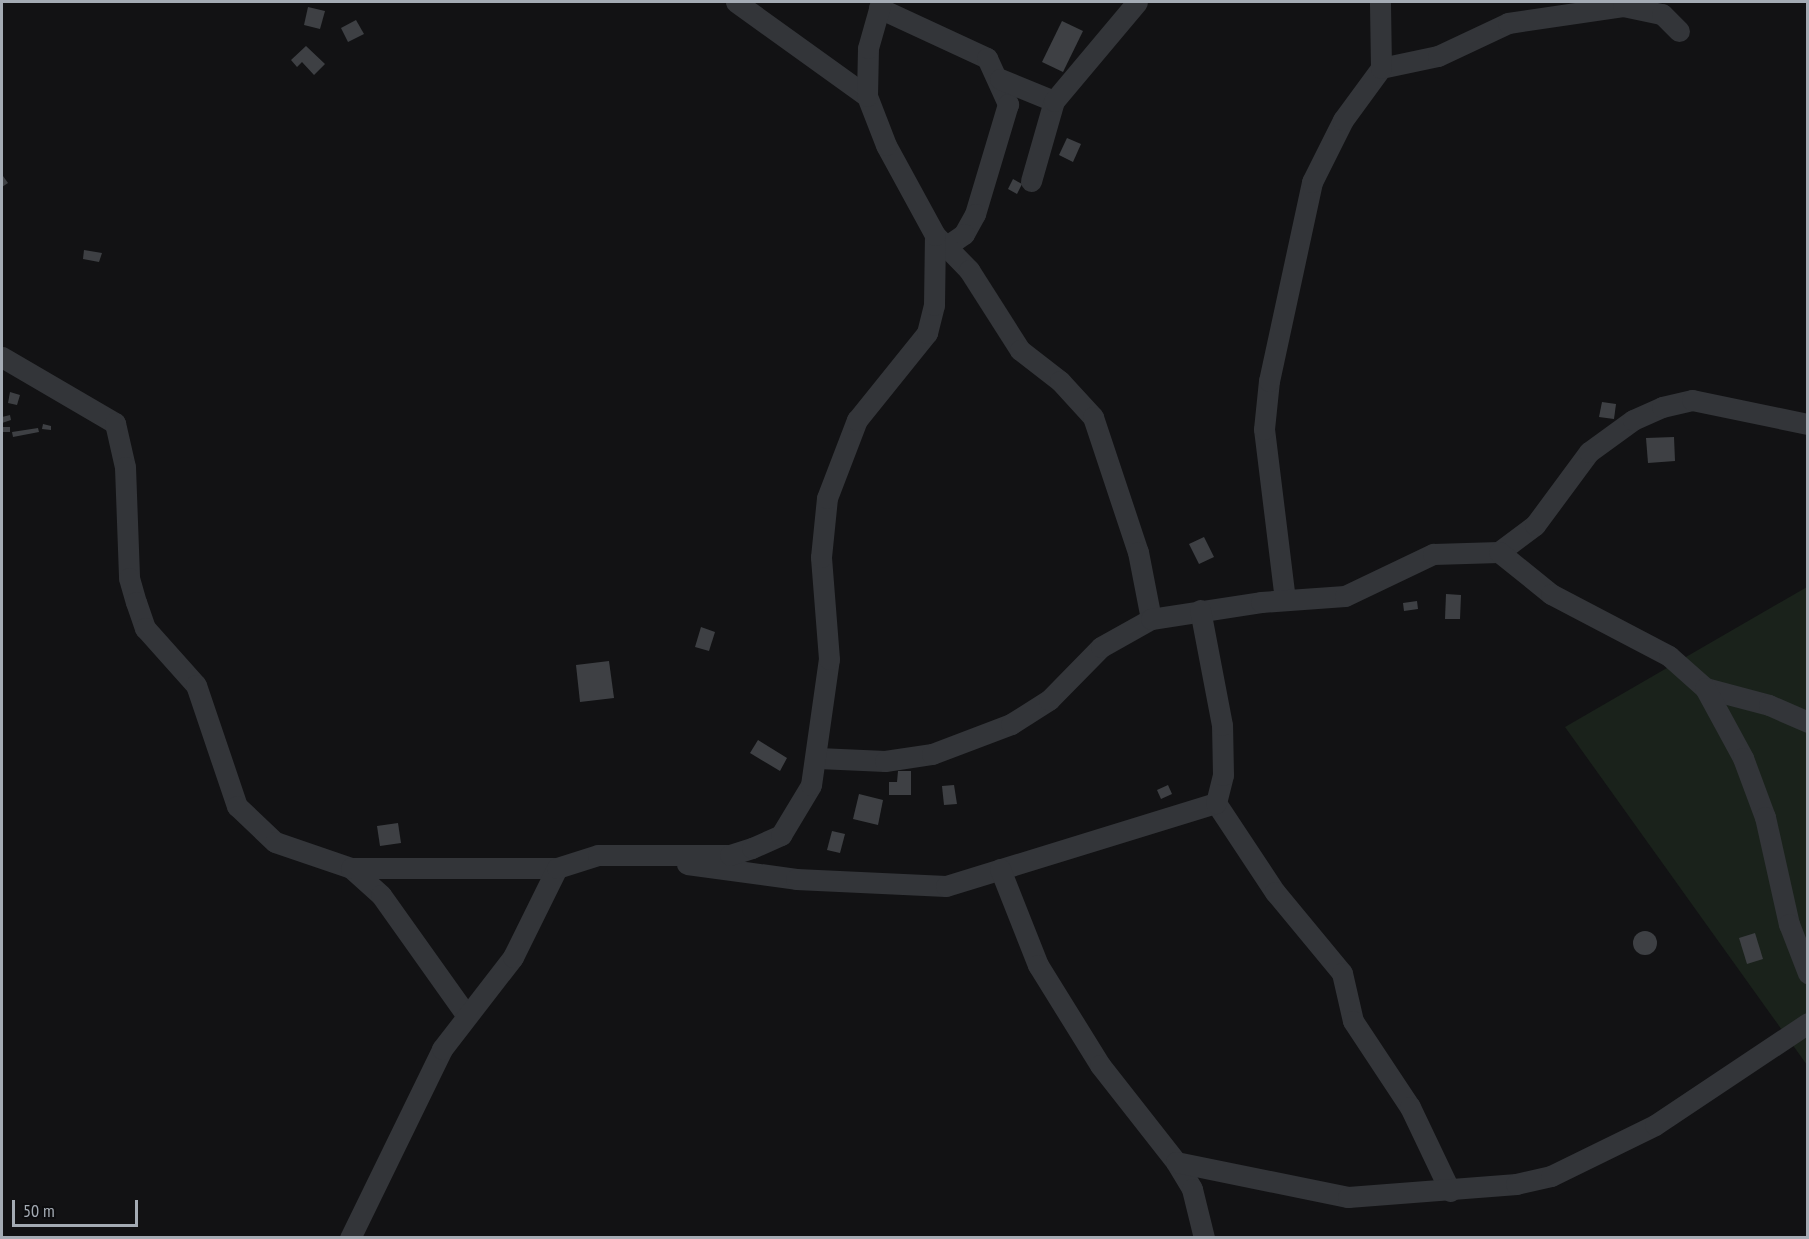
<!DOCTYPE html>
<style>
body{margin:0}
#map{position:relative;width:1809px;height:1239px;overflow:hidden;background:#121214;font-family:"PT Sans Narrow",sans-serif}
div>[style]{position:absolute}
.green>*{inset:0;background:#1a221b}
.building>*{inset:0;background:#3e4044}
.round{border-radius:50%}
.minor>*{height:21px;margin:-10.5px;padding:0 10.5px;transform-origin:10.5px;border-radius:10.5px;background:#333539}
span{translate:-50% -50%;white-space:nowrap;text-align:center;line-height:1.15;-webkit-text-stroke:5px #0d0d0f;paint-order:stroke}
.frame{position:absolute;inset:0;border:3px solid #a4abb4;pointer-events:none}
.scale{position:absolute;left:12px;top:1200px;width:126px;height:27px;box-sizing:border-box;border:3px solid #a4abb4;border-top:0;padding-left:8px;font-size:18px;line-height:21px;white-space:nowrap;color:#a4abb4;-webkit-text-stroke:4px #0d0d0f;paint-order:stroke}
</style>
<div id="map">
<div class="green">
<i style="clip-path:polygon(1807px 587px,1807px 1065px,1565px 727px)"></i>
</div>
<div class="building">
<i style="clip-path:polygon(308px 7px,325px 11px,320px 29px,304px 25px)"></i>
<i style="clip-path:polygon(356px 20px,364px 34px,348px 42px,341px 28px)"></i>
<i style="clip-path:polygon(1062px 21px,1083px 31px,1063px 72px,1042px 62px)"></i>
<i style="clip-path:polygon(306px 46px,325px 64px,314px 75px,302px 62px,297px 67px,291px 60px)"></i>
<i style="clip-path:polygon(1067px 138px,1081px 144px,1073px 162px,1059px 155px)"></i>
<i style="clip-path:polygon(3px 176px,8px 183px,2px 187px,2px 177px)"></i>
<i style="clip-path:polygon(1013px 179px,1022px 184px,1017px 194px,1008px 189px)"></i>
<i style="clip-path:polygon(84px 250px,102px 253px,99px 262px,83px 259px)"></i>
<i style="clip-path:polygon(10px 392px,20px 395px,17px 405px,8px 403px)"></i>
<i style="clip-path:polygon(1602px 402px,1616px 404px,1614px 419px,1599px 417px)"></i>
<i style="clip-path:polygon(10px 415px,11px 420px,2px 423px,2px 417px)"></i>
<i style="clip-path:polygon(43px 424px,51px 426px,51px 430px,42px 429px)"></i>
<i style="clip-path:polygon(2px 427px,10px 427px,10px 432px,2px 432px)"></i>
<i style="clip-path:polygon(38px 428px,39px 432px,13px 437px,12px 432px)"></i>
<i style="clip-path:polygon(1674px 437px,1675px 461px,1648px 463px,1646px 438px)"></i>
<i style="clip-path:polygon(1204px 537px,1214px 557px,1199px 564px,1189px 544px)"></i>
<i style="clip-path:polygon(1446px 594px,1461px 595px,1460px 619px,1445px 619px)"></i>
<i style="clip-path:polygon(1417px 601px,1418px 609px,1404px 611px,1403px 603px)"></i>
<i style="clip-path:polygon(701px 627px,715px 632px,709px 651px,695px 647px)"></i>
<i style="clip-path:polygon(609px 661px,614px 698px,580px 702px,576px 665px)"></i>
<i style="clip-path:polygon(758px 740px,787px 758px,780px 771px,750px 753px)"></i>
<i style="clip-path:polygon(898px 771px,911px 771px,911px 795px,889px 795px,889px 782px,897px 782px)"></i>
<i style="clip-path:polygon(954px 785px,957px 804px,944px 805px,942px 786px)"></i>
<i style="clip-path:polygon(1168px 785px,1172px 794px,1161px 799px,1157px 790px)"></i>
<i style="clip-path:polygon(859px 794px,883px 800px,878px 825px,853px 819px)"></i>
<i style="clip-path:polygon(398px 823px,401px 843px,380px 846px,377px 826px)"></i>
<i style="clip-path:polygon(832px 831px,845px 834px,840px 853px,827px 850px)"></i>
<i class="round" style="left:1633px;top:931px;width:24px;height:24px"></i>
<i style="clip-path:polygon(1755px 933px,1763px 959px,1747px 964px,1739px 938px)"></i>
</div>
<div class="minor">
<i style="left:736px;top:2px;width:161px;rotate:35.7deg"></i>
<i style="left:879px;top:8px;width:119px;rotate:24.8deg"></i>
<i style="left:987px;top:58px;width:51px;rotate:65.5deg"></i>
<i style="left:1008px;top:104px;width:115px;rotate:106.7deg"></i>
<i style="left:975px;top:214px;width:23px;rotate:119deg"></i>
<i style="left:964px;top:234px;width:19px;rotate:145deg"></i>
<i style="left:1381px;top:68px;width:58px;rotate:-11.9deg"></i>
<i style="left:1438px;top:56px;width:77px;rotate:-25.2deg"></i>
<i style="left:1508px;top:23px;width:116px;rotate:-8.4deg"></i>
<i style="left:1623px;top:6px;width:40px;rotate:12deg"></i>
<i style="left:1662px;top:14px;width:24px;rotate:45deg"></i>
<i style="left:1000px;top:79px;width:58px;rotate:22.2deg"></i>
<i style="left:1031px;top:181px;width:83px;rotate:-74deg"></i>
<i style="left:1054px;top:101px;width:129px;rotate:-50deg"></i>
<i style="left:935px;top:235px;width:49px;rotate:45.8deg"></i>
<i style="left:969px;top:270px;width:95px;rotate:57.5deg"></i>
<i style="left:1020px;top:350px;width:51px;rotate:37.8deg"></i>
<i style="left:1060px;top:381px;width:49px;rotate:47.5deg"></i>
<i style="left:1093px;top:417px;width:142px;rotate:71.6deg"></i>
<i style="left:1138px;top:552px;width:68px;rotate:79deg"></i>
<i style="left:2px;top:357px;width:131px;rotate:30.3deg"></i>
<i style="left:115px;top:423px;width:45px;rotate:77.2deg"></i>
<i style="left:125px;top:467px;width:111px;rotate:87.9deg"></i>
<i style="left:129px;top:578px;width:25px;rotate:74deg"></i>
<i style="left:136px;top:602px;width:28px;rotate:71deg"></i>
<i style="left:145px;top:628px;width:76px;rotate:48.2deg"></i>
<i style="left:196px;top:685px;width:128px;rotate:71.3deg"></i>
<i style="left:237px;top:806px;width:52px;rotate:43.5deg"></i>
<i style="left:275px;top:842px;width:80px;rotate:18.9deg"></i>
<i style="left:351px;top:868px;width:40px;rotate:42deg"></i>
<i style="left:381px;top:895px;width:145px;rotate:54.6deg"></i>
<i style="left:1499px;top:552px;width:45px;rotate:-36.9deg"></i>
<i style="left:1535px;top:525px;width:91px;rotate:-53.5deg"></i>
<i style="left:1589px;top:452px;width:54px;rotate:-36deg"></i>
<i style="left:1633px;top:420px;width:32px;rotate:-24deg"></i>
<i style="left:1662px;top:407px;width:31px;rotate:-13deg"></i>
<i style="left:1692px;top:400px;width:118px;rotate:11.7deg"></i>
<i style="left:1285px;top:600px;width:172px;rotate:-97deg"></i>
<i style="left:1264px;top:429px;width:48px;rotate:-84.1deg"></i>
<i style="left:1269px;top:381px;width:204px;rotate:-77.8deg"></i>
<i style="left:1312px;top:182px;width:69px;rotate:-63.4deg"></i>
<i style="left:1343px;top:120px;width:64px;rotate:-53.8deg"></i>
<i style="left:1381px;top:68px;width:66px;rotate:-90.9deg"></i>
<i style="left:1705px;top:688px;width:66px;rotate:14.9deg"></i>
<i style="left:1769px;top:705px;width:43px;rotate:23.6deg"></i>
<i style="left:818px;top:758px;width:67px;rotate:2.6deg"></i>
<i style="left:885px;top:761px;width:48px;rotate:-8.5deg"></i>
<i style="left:932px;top:754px;width:85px;rotate:-20.8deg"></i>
<i style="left:1011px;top:724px;width:45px;rotate:-32.3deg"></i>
<i style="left:1049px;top:700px;width:74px;rotate:-45.5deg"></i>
<i style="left:1101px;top:647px;width:57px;rotate:-29.2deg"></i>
<i style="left:1151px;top:619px;width:111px;rotate:-8.8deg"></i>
<i style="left:1261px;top:602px;width:84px;rotate:-4.1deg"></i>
<i style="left:1345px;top:596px;width:98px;rotate:-25.5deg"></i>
<i style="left:1433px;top:554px;width:66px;rotate:-1.7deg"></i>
<i style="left:1499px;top:552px;width:67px;rotate:38.9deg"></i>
<i style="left:1551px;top:594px;width:133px;rotate:27.7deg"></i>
<i style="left:1669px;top:656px;width:48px;rotate:41.6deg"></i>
<i style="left:1705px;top:688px;width:80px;rotate:61.5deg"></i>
<i style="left:1743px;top:758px;width:63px;rotate:69.6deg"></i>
<i style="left:1765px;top:817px;width:110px;rotate:77.4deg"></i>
<i style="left:1789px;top:924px;width:53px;rotate:68.8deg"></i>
<i style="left:1216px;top:803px;width:107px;rotate:56.5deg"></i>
<i style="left:1275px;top:892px;width:105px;rotate:50.4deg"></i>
<i style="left:1342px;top:973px;width:49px;rotate:77.1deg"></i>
<i style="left:1353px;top:1021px;width:103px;rotate:56.5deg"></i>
<i style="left:1410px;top:1107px;width:93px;rotate:64.5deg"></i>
<i style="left:687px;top:864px;width:110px;rotate:7.8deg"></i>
<i style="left:796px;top:879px;width:150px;rotate:2.7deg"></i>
<i style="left:946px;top:886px;width:282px;rotate:-17.1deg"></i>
<i style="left:1216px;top:803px;width:29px;rotate:-76deg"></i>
<i style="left:1223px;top:775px;width:50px;rotate:-91.1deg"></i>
<i style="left:1222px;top:725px;width:117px;rotate:-100.8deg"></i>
<i style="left:351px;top:868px;width:206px"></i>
<i style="left:1000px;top:869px;width:103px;rotate:68.4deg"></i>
<i style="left:1038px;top:965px;width:118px;rotate:58.2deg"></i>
<i style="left:1100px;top:1065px;width:123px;rotate:51.9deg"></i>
<i style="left:1176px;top:1162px;width:31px;rotate:59deg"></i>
<i style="left:1192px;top:1189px;width:50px;rotate:76.2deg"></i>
<i style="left:1176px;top:1162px;width:176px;rotate:11.5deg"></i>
<i style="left:1348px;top:1197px;width:169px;rotate:-4.4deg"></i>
<i style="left:1516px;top:1184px;width:36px;rotate:-13deg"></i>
<i style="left:1551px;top:1176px;width:116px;rotate:-26.1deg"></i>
<i style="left:1655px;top:1125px;width:184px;rotate:-33.7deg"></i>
<i style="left:350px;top:1238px;width:210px;rotate:-64deg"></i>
<i style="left:442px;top:1049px;width:116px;rotate:-52.3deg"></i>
<i style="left:513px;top:957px;width:99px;rotate:-63.7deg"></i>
<i style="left:557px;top:868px;width:43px;rotate:-17.6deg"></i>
<i style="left:598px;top:855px;width:132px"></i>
<i style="left:730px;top:855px;width:23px;rotate:-18deg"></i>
<i style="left:752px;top:848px;width:32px;rotate:-24deg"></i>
<i style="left:781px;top:835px;width:58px;rotate:-59deg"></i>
<i style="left:811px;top:785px;width:127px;rotate:-81.9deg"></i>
<i style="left:829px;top:659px;width:102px;rotate:-94.5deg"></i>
<i style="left:821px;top:557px;width:59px;rotate:-84.2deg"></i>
<i style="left:827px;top:498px;width:84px;rotate:-69deg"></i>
<i style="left:857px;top:420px;width:112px;rotate:-51.2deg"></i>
<i style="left:927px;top:333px;width:29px;rotate:-76deg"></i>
<i style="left:934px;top:305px;width:70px;rotate:-89.2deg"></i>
<i style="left:935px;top:235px;width:102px;rotate:-118.6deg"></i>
<i style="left:886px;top:145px;width:53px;rotate:-111.2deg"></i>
<i style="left:867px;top:96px;width:48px;rotate:-88.8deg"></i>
<i style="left:868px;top:48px;width:48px;rotate:-74.2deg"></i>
</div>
<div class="frame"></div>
<div class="scale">50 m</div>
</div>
